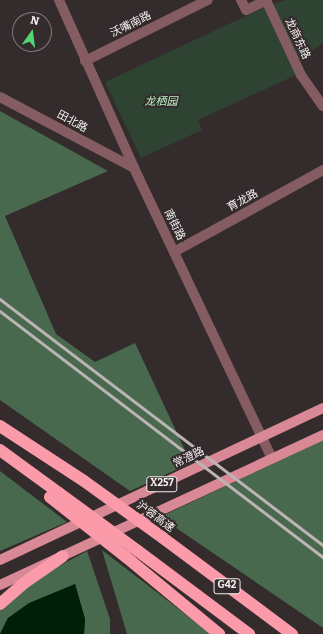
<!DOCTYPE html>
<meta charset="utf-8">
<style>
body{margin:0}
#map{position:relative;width:323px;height:634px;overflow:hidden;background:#332b2c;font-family:Bitter,"Noto Sans SC",serif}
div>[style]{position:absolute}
.green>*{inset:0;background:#2f4332}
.forest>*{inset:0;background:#49694e}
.water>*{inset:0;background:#011f08}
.minor>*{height:10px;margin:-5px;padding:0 5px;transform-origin:5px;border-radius:5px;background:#845c61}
.major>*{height:10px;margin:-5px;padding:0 5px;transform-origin:5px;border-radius:5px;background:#d98895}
.highway>*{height:12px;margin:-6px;padding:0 6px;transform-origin:6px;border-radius:6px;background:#fb9aa9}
.rail>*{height:2.5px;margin:-1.25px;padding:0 1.25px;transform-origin:1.25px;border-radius:1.25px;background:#bbb4b5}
.highway-bridge>*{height:12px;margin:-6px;padding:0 6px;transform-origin:6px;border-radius:6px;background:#fb9aa9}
span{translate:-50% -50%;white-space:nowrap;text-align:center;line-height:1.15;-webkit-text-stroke:4px #332b2c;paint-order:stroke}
.shield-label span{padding:1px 3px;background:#332b2c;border:1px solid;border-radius:3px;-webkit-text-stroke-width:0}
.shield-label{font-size:10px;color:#f7f1f2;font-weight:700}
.street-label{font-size:11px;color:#f7f1f2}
.park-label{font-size:11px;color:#b9f2c1;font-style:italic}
.north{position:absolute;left:12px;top:12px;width:40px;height:40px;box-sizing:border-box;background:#332b2c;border:1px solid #817a7b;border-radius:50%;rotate:14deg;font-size:11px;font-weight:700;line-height:16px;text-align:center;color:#f7f1f2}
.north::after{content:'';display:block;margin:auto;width:14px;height:18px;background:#52d673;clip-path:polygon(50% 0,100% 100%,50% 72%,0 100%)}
</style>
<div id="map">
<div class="green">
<i style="clip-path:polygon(285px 0,323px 0,323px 43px,299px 60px,272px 5px)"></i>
<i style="clip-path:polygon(265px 7px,296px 75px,198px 120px,202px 130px,141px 158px,105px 82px)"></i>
</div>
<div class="forest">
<i style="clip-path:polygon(0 111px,108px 171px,5px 216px,56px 334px,95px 362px,135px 343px,191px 463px,130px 491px,0 400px)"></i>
<i style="clip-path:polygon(323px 440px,323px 628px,160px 517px)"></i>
<i style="clip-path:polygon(0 471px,67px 522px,0 551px)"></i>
<i style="clip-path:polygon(102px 550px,211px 634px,127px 634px)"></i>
<i style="clip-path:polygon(87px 551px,110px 619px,110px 634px,84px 634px,85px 619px,75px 584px,8px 618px,0 634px,0 610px,8px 602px,48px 572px)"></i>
</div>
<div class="water">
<i style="clip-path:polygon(75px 584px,85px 619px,84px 634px,0 634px,8px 618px,29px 603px)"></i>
</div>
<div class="minor">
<i style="left:59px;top:0;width:184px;rotate:65.9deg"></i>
<i style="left:134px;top:168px;width:321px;rotate:64.6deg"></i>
<i style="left:241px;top:0;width:11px;rotate:63deg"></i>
<i style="left:246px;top:10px;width:23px;rotate:-25deg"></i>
<i style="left:266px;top:0;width:83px;rotate:65deg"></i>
<i style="left:301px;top:75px;width:38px;rotate:55deg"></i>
<i style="left:85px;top:61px;width:137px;rotate:-26.4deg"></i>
<i style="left:0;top:97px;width:152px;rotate:27.9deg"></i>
<i style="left:174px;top:252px;width:170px;rotate:-28.8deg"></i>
</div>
<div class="major">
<i style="left:0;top:560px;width:357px;rotate:-25.2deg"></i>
<i style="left:0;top:585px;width:356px;rotate:-24.9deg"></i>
</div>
<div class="highway">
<i style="left:0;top:426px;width:100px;rotate:33.2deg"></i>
<i style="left:0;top:450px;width:73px;rotate:36.1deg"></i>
<i style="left:163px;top:538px;width:161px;rotate:36.7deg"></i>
<i style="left:138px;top:551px;width:139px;rotate:36.8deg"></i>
<i style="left:126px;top:557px;width:121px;rotate:39.6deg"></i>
<i style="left:0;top:604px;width:32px;rotate:-41deg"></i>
<i style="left:24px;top:583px;width:47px;rotate:-34.7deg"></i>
</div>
<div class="rail">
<i style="left:0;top:299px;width:406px;rotate:37.3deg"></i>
<i style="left:0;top:311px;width:406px;rotate:37.3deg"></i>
</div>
<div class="highway-bridge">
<i style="left:84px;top:481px;width:97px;rotate:35.8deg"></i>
<i style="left:59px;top:493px;width:98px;rotate:36.3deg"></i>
<i style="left:50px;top:497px;width:97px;rotate:38.3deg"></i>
</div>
<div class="shield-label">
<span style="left:162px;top:484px">X257</span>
<span style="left:227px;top:586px">G42</span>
</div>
<div class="street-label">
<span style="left:131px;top:25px;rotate:-26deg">沃嘴南路</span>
<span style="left:297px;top:39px;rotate:65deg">龙商东路</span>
<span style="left:72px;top:122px;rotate:28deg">田北路</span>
<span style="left:243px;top:201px;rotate:-29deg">育龙路</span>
<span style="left:174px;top:225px;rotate:64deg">南街路</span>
<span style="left:189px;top:458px;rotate:-25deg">常澄路</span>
<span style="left:155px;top:517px;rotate:36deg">沪蓉高速</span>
</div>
<div class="park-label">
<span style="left:161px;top:102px">龙栖园</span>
</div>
<div class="north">N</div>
</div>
